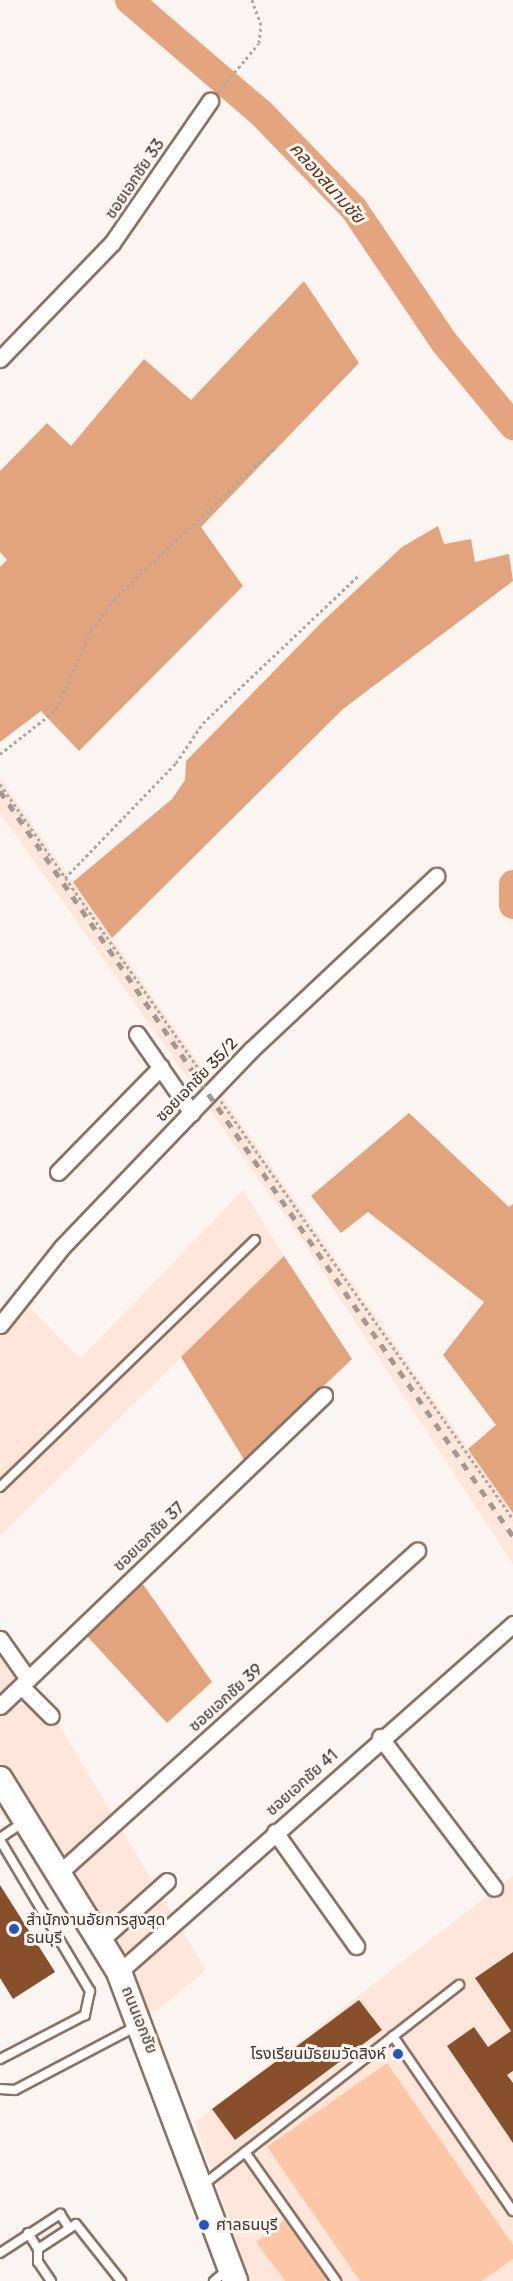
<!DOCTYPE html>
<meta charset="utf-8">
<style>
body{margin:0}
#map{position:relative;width:513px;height:2281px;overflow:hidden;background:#fbf5f1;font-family:Rubik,"Noto Sans Thai",sans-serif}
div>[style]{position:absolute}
.built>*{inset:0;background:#fee7da}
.green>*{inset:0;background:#fdc7a7}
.forest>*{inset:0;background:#e2a47d}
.river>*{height:28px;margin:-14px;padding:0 14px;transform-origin:14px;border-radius:14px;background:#e4a57e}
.building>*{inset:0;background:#87502a}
.path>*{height:3px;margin-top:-1.5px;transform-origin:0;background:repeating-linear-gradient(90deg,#afa7a1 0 3px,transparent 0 6px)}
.roads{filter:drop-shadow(2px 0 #8d7262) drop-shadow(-2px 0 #8d7262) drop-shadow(0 2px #8d7262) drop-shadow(0 -2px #8d7262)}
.lane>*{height:8px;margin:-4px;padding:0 4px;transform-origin:4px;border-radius:4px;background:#fff}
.street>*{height:15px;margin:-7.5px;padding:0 7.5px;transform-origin:7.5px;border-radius:7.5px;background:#fff}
.primary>*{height:24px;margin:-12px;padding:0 12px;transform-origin:12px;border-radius:12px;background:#fff}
.rail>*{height:4.5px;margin-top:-2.25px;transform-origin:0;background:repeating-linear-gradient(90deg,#a19993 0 8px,transparent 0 16px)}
.dots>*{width:16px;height:16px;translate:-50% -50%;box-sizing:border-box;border:3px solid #fbf5f1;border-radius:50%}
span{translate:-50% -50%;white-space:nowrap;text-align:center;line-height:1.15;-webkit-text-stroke:6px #fbf5f1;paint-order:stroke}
.street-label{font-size:16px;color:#3c3129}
.poi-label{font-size:16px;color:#3c3129}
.left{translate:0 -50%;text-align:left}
.right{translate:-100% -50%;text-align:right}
.water-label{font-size:18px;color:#5a3115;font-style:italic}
</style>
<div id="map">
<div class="built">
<i style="clip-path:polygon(0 778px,513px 1513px,513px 1564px,302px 1240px,0 813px)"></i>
<i style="clip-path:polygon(243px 1190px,284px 1256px,0 1536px,0 1328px,25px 1302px,80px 1359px)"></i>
<i style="clip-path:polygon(0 1627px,206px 1970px,159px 2009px,126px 2023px,110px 1981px,0 1810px)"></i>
<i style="clip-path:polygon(513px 1876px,513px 2281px,250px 2281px,195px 2122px)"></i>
</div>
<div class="green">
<i style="clip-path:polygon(387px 2063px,513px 2245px,513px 2259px,482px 2281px,360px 2281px,267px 2147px)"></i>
<i style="clip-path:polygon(286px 2219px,328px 2278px,324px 2281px,285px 2281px,256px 2242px)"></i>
</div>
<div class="forest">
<i style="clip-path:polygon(304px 281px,359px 363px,201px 527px,243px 586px,79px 751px,41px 711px,0 742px,0 567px,7px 560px,0 552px,0 471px,47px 423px,71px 446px,144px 359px,191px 400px)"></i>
<i style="clip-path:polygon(438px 526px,444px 544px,471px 539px,475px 562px,509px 554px,513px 581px,343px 709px,112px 938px,73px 882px,172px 799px,185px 780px,186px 761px,322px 622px,402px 547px)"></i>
<i style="clip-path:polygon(409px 1113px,509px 1207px,513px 1204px,513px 1513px,468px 1449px,496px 1425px,443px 1355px,484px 1302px,368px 1212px,341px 1233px,311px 1196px)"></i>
<i style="clip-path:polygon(284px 1256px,352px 1359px,245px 1461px,181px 1357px)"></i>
<i style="clip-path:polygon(142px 1583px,212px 1682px,167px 1723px,87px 1636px)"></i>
</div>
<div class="river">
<i style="left:129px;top:0;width:174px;rotate:40.6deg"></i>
<i style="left:261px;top:113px;width:134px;rotate:45.9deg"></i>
<i style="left:354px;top:209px;width:161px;rotate:55.9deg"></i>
<i style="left:444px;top:342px;width:109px;rotate:50.6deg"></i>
<i style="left:513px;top:884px;width:21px;rotate:90deg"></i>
</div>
<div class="building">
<i style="clip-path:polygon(0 1885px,55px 1972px,13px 1999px,0 1978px)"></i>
<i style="clip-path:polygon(513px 1952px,513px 2071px,507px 2075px,513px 2083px,513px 2143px,447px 2046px,474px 2027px,488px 2047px,511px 2031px,475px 1978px)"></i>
<i style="clip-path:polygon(359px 2000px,382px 2030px,235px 2140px,212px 2109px)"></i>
</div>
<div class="path">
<i style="left:219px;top:91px;width:62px;rotate:-50.2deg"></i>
<i style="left:259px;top:43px;width:18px;rotate:-84deg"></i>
<i style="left:261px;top:25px;width:27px;rotate:-110deg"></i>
<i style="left:0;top:754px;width:71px;rotate:-38.2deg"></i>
<i style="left:56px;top:710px;width:87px;rotate:-66.4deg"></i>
<i style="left:91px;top:630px;width:39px;rotate:-53deg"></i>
<i style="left:114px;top:599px;width:220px;rotate:-43.3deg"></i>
<i style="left:0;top:784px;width:358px;rotate:55.1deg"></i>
<i style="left:65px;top:878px;width:160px;rotate:-46deg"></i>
<i style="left:176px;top:763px;width:48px;rotate:-56deg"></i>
<i style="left:203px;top:723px;width:216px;rotate:-43.5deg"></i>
<i style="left:221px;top:1101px;width:510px;rotate:55.06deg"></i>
</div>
<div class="roads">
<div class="lane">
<i style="left:0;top:1487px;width:355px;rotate:-44.1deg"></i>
<i style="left:0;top:1838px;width:29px;rotate:-34deg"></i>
<i style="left:0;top:1840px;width:176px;rotate:59.2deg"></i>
<i style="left:90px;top:1991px;width:25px;rotate:102deg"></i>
<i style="left:85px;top:2015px;width:96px;rotate:152.6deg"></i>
<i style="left:393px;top:2036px;width:212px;rotate:55.6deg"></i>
<i style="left:0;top:2089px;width:15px;rotate:4deg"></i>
<i style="left:15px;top:2090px;width:138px;rotate:-27.7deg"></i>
<i style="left:245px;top:2152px;width:158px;rotate:54.8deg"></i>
<i style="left:203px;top:2185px;width:325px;rotate:-38deg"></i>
<i style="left:28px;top:2233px;width:19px;rotate:58deg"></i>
<i style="left:0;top:2253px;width:72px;rotate:-33deg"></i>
<i style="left:60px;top:2214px;width:17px;rotate:57deg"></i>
<i style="left:51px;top:2281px;width:23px;rotate:-124deg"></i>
<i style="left:38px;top:2262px;width:13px;rotate:-90deg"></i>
<i style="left:38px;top:2249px;width:45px;rotate:-33.3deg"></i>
<i style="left:76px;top:2224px;width:73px;rotate:51.7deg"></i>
<i style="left:214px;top:2281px;width:17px;rotate:-40deg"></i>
</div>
<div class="street">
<i style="left:0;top:359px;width:161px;rotate:-46deg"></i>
<i style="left:112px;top:243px;width:173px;rotate:-55.4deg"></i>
<i style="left:137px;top:1034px;width:96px;rotate:55.2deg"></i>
<i style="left:58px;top:1172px;width:147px;rotate:-45.6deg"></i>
<i style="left:0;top:1325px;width:100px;rotate:-51.5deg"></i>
<i style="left:62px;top:1247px;width:274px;rotate:-46.2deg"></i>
<i style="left:252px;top:1049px;width:253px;rotate:-43.2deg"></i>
<i style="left:0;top:1639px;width:49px;rotate:55deg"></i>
<i style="left:21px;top:1686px;width:42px;rotate:45deg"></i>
<i style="left:0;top:1706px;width:449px;rotate:-43.8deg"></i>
<i style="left:380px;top:1737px;width:189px;rotate:52.9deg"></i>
<i style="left:275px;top:1832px;width:140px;rotate:54.6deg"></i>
<i style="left:59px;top:1873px;width:482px;rotate:-42deg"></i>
<i style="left:102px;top:1939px;width:87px;rotate:-41.7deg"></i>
<i style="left:119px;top:1972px;width:526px;rotate:-41.45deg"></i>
</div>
<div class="primary">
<i style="left:0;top:1779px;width:227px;rotate:58.3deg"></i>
<i style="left:119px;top:1972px;width:330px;rotate:69.4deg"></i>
</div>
</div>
<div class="rail">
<i style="left:0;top:791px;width:905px;rotate:55.45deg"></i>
</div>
<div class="dots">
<i style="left:14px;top:1929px;background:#2356c3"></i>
<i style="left:398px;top:2054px;background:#2356c3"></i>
<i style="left:204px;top:2225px;background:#2356c3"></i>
</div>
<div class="street-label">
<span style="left:135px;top:179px;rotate:-56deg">ซอยเอกชัย 33</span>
<span style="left:197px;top:1080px;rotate:-46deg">ซอยเอกชัย 35/2</span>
<span style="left:149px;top:1537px;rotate:-44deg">ซอยเอกชัย 37</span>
<span style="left:226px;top:1698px;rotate:-42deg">ซอยเอกชัย 39</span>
<span style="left:302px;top:1783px;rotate:-42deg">ซอยเอกชัย 41</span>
<span style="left:139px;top:2020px;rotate:68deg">ถนนเอกชัย</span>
</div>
<div class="poi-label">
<span class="left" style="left:26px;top:1929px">สำนักงานอัยการสูงสุด<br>ธนบุรี</span>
<span class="right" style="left:386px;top:2054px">โรงเรียนมัธยมวัดสิงห์</span>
<span class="left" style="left:216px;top:2225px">ศาลธนบุรี</span>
</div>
<div class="water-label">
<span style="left:327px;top:183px;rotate:48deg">คลองสนามชัย</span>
</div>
</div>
